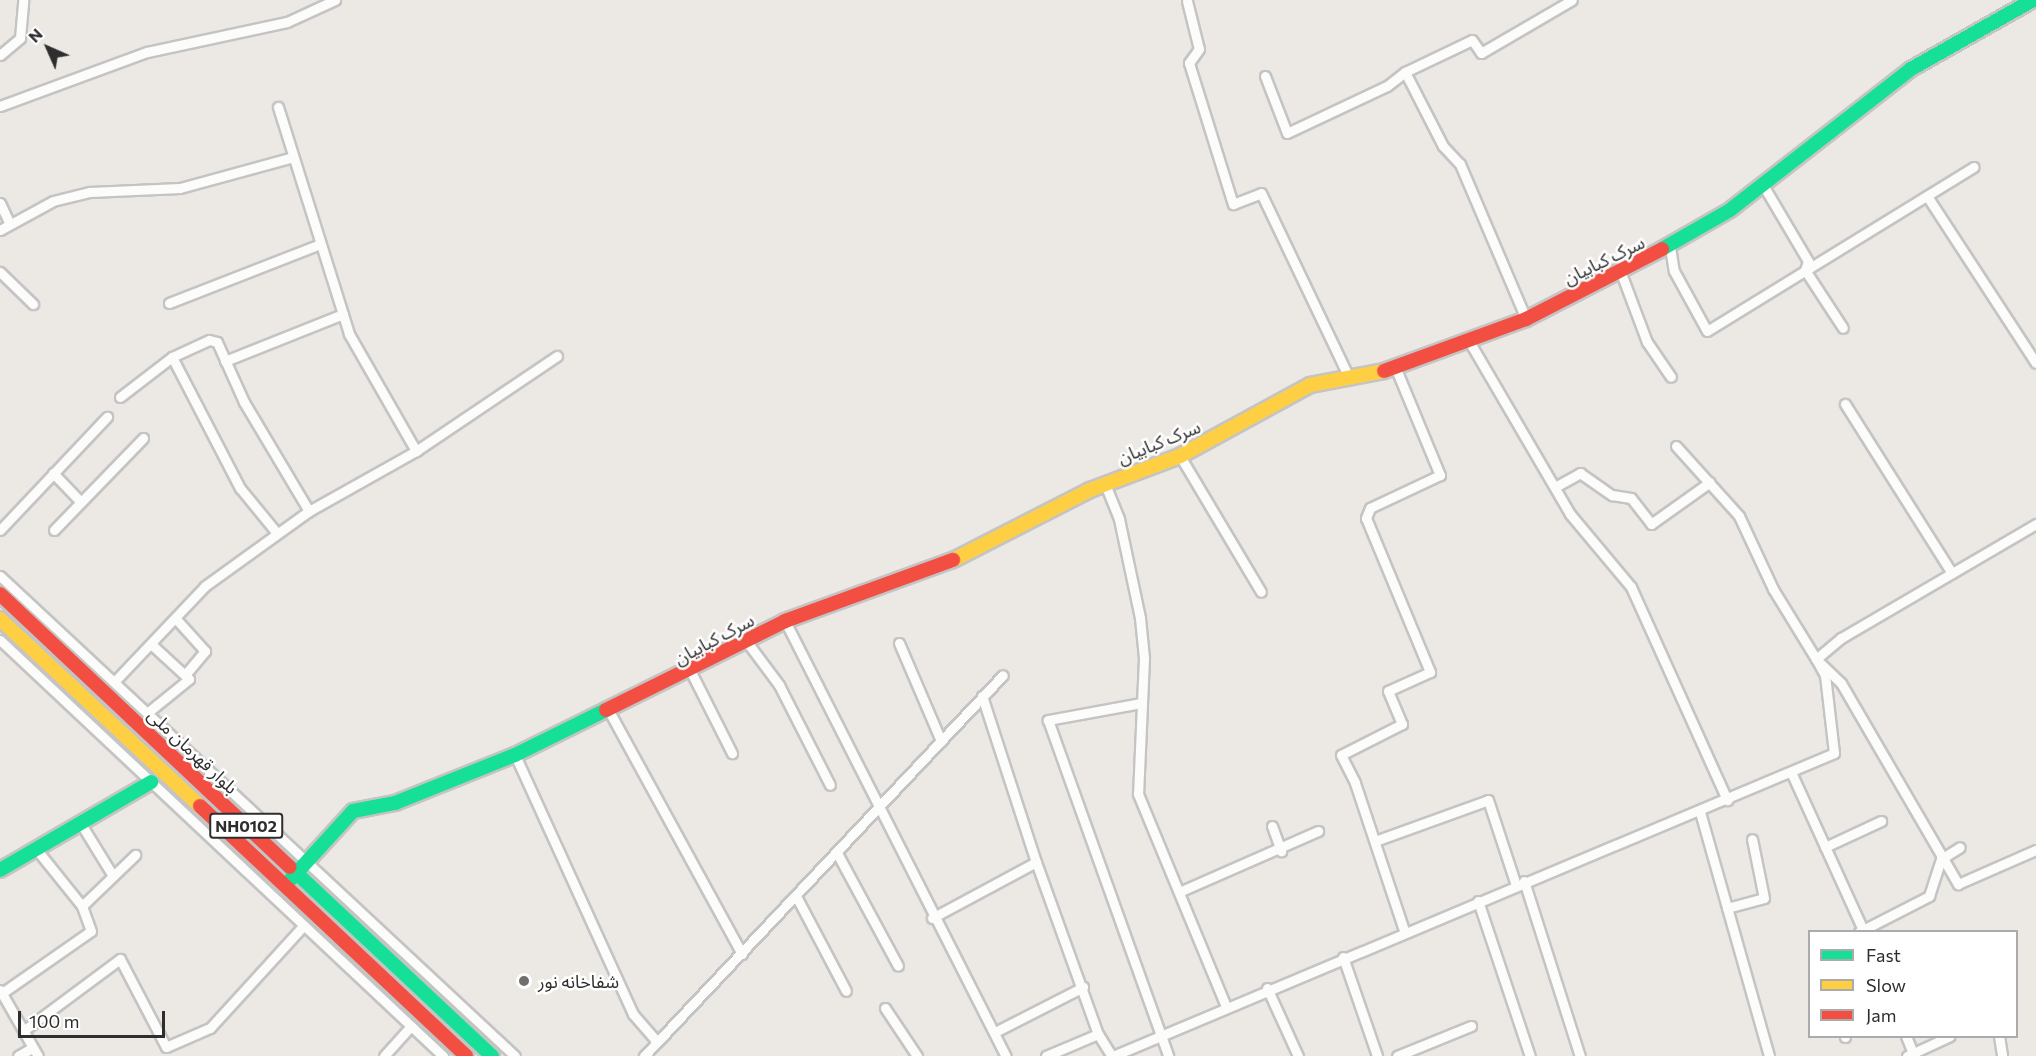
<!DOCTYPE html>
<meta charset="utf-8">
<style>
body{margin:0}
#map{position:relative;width:2036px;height:1056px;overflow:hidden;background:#ece8e4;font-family:Commissioner,"Noto Sans Arabic",sans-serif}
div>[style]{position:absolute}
.roads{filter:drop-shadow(2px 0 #c5c4c5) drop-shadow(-2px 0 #c5c4c5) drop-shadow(0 2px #c5c4c5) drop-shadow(0 -2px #c5c4c5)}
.street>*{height:9px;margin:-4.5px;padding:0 4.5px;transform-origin:4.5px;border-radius:4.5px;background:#fcfcfb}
.fast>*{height:14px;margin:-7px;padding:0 7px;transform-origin:7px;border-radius:7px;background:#16e098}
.slow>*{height:14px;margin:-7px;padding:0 7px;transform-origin:7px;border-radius:7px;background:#ffcf43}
.jam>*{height:14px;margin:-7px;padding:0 7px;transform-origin:7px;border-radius:7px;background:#f24e42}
.dots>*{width:16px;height:16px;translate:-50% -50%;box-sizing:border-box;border:3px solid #fff;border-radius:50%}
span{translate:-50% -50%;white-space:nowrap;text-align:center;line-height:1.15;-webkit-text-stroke:5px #fff;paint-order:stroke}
.shield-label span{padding:2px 4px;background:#fff;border:2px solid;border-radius:4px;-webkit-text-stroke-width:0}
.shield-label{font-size:16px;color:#2e2e2e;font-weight:700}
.street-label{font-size:18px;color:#2e2e2e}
.poi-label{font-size:18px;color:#2e2e2e}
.left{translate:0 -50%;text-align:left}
.legend{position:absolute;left:1808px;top:930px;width:210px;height:108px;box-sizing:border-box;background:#fff;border:2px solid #ababab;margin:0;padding:8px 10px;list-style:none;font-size:18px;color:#2e2e2e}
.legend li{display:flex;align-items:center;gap:12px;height:30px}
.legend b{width:30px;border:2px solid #ababab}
.north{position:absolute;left:18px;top:18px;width:60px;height:60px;-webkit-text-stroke:4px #fff;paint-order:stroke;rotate:315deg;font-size:16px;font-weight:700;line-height:24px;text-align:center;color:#2e2e2e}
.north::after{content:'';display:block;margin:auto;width:21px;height:27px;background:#2e2e2e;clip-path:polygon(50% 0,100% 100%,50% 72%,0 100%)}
.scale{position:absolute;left:18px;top:1011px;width:147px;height:27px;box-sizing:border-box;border:3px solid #2e2e2e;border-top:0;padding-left:8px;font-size:18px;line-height:21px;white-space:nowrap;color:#2e2e2e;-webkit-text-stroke:4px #fff;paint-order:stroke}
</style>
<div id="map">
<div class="roads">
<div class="street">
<i style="left:1187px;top:1px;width:49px;rotate:76deg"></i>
<i style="left:1199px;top:49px;width:17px;rotate:126deg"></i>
<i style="left:1189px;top:63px;width:148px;rotate:72.7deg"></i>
<i style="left:1233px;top:204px;width:30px;rotate:-21deg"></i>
<i style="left:1261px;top:193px;width:202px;rotate:64.5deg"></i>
<i style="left:0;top:55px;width:26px;rotate:-40deg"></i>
<i style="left:20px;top:38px;width:38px;rotate:-85deg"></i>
<i style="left:1405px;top:72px;width:74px;rotate:-25.5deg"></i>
<i style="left:1472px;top:40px;width:16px;rotate:55deg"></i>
<i style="left:1481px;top:53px;width:105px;rotate:-30.2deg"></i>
<i style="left:1265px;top:76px;width:61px;rotate:68.9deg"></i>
<i style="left:1287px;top:133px;width:110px;rotate:-25.2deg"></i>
<i style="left:1387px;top:86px;width:23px;rotate:-38deg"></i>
<i style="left:1405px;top:72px;width:83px;rotate:62.8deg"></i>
<i style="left:1443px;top:146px;width:25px;rotate:47deg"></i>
<i style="left:1460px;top:164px;width:168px;rotate:66.9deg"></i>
<i style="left:0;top:106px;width:157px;rotate:-20.2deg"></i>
<i style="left:147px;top:52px;width:143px;rotate:-12.1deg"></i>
<i style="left:287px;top:22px;width:53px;rotate:-24.6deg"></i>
<i style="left:278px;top:107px;width:238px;rotate:72.6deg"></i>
<i style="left:349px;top:334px;width:135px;rotate:60.2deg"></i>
<i style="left:1763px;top:185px;width:88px;rotate:59.4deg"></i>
<i style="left:1808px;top:261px;width:9px;rotate:108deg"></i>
<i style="left:1805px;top:270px;width:69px;rotate:56.8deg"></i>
<i style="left:1927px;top:196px;width:199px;rotate:56.9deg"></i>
<i style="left:0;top:203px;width:23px;rotate:65deg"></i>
<i style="left:0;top:230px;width:60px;rotate:-28.7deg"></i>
<i style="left:53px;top:201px;width:38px;rotate:-14deg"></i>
<i style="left:90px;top:192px;width:90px;rotate:-2.5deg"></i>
<i style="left:180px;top:188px;width:117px;rotate:-15.3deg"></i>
<i style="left:1670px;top:247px;width:24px;rotate:81deg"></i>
<i style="left:1674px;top:271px;width:68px;rotate:61.2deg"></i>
<i style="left:1707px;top:331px;width:313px;rotate:-31.6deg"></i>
<i style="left:0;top:272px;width:46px;rotate:44.1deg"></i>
<i style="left:1621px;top:273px;width:74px;rotate:69.4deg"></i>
<i style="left:1647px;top:342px;width:42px;rotate:55.6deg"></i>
<i style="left:169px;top:303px;width:162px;rotate:-21.3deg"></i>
<i style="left:1469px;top:341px;width:200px;rotate:59.7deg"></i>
<i style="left:1570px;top:514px;width:95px;rotate:50.1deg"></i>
<i style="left:1631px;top:587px;width:234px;rotate:65.7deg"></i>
<i style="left:172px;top:357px;width:148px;rotate:62.6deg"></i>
<i style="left:240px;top:488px;width:58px;rotate:50.6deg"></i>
<i style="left:225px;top:361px;width:127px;rotate:-21.7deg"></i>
<i style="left:1396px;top:369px;width:115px;rotate:67.5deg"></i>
<i style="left:1440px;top:475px;width:77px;rotate:154.8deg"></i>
<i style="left:1370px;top:508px;width:11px;rotate:112deg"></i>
<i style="left:1366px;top:518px;width:167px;rotate:67.4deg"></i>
<i style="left:1430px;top:672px;width:46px;rotate:155.7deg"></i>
<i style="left:1388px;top:691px;width:36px;rotate:67deg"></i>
<i style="left:1402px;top:724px;width:68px;rotate:153.1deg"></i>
<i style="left:1341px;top:755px;width:31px;rotate:63deg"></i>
<i style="left:1355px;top:783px;width:155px;rotate:71.6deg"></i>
<i style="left:120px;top:397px;width:66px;rotate:-37.6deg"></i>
<i style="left:172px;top:357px;width:41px;rotate:-24.7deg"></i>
<i style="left:209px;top:340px;width:8px;rotate:14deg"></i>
<i style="left:217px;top:342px;width:66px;rotate:65.8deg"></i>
<i style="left:244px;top:402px;width:127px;rotate:59.2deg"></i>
<i style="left:1845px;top:404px;width:200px;rotate:57.7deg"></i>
<i style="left:1676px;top:446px;width:94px;rotate:48deg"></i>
<i style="left:1739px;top:516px;width:81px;rotate:65deg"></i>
<i style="left:1773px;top:589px;width:82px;rotate:58.4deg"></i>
<i style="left:1816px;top:659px;width:35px;rotate:44deg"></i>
<i style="left:1841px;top:683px;width:233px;rotate:59.8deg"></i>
<i style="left:1958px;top:884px;width:85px;rotate:-23.6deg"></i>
<i style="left:1180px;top:456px;width:158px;rotate:59.2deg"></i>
<i style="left:53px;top:473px;width:40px;rotate:46deg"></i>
<i style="left:1105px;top:484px;width:38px;rotate:68deg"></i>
<i style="left:1119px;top:519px;width:101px;rotate:78deg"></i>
<i style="left:1140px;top:618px;width:40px;rotate:84.3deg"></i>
<i style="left:1144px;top:658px;width:136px;rotate:92.5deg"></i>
<i style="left:1138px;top:794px;width:230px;rotate:67.5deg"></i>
<i style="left:1555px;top:487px;width:29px;rotate:-29deg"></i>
<i style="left:1580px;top:473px;width:39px;rotate:35deg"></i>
<i style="left:1612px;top:495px;width:19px;rotate:9deg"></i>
<i style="left:1631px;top:498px;width:33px;rotate:52deg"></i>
<i style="left:1651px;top:524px;width:72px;rotate:-35.4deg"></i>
<i style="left:0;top:530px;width:156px;rotate:-46.6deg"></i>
<i style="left:54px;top:530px;width:128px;rotate:-45.9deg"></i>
<i style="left:0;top:576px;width:704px;rotate:42.99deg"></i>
<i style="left:177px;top:620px;width:42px;rotate:47.9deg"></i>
<i style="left:205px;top:651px;width:31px;rotate:130deg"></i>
<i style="left:785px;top:621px;width:488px;rotate:63.1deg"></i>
<i style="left:0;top:640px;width:608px;rotate:43.2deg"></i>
<i style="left:747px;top:642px;width:54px;rotate:53.3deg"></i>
<i style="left:779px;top:685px;width:112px;rotate:63deg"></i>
<i style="left:899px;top:643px;width:107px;rotate:66.8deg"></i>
<i style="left:691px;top:672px;width:91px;rotate:63.2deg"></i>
<i style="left:114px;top:682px;width:132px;rotate:-46.5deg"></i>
<i style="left:205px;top:586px;width:128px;rotate:-35.8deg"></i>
<i style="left:309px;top:511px;width:123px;rotate:-29.3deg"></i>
<i style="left:416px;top:451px;width:170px;rotate:-34deg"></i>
<i style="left:982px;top:696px;width:175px;rotate:72deg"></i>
<i style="left:1036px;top:862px;width:183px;rotate:70.2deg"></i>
<i style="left:1098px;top:1034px;width:26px;rotate:58deg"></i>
<i style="left:1141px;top:703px;width:95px;rotate:169.6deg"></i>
<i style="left:1048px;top:720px;width:357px;rotate:70.3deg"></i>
<i style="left:609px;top:711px;width:277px;rotate:61.3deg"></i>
<i style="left:147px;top:713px;width:54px;rotate:-39deg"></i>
<i style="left:189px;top:679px;width:50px;rotate:-137.4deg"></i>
<i style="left:515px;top:755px;width:285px;rotate:65.5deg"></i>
<i style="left:633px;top:1014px;width:37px;rotate:49deg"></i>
<i style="left:1791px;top:772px;width:176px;rotate:65.5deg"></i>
<i style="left:1700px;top:812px;width:254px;rotate:74.2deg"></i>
<i style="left:81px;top:824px;width:61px;rotate:58.4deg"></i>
<i style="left:1272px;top:826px;width:27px;rotate:70deg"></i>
<i style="left:1375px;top:841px;width:120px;rotate:-19.9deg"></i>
<i style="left:1488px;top:800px;width:89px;rotate:71.8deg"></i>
<i style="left:1825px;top:847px;width:62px;rotate:-24.9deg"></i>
<i style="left:837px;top:853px;width:128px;rotate:61.6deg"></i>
<i style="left:1524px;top:881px;width:184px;rotate:72.3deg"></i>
<i style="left:1179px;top:892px;width:152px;rotate:-23.7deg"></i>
<i style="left:796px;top:896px;width:107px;rotate:62.2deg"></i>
<i style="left:1478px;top:901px;width:163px;rotate:71.5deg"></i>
<i style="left:82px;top:906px;width:74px;rotate:-43.9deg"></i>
<i style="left:1727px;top:908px;width:38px;rotate:-15deg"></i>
<i style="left:1764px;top:898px;width:60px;rotate:-101.5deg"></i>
<i style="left:932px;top:918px;width:118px;rotate:-28.3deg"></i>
<i style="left:1859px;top:932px;width:79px;rotate:-27.2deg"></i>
<i style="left:1929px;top:896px;width:39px;rotate:-72deg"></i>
<i style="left:1941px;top:859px;width:22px;rotate:-32deg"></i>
<i style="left:1343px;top:957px;width:105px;rotate:71deg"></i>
<i style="left:1267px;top:988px;width:75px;rotate:65.5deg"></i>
<i style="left:0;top:990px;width:76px;rotate:60.1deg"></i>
<i style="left:2px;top:993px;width:108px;rotate:-34.9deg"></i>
<i style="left:91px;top:931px;width:27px;rotate:-110deg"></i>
<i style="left:82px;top:906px;width:72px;rotate:-128.8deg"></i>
<i style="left:885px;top:1008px;width:58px;rotate:56.3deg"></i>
<i style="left:23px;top:1031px;width:121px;rotate:-36.6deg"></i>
<i style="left:120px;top:959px;width:99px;rotate:62.4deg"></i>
<i style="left:166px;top:1047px;width:48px;rotate:-23.4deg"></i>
<i style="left:210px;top:1028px;width:139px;rotate:-47.6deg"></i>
<i style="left:995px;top:1032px;width:99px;rotate:-27.1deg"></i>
<i style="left:1906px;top:1036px;width:22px;rotate:68deg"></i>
<i style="left:1999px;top:1036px;width:20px;rotate:81deg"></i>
<i style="left:1845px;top:1037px;width:1px;rotate:-90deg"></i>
<i style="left:18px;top:1056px;width:16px;rotate:-30deg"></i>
<i style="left:384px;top:1056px;width:40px;rotate:-48deg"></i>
<i style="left:644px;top:1056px;width:523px;rotate:-46.7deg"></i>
<i style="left:1046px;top:1056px;width:56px;rotate:-22.9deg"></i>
<i style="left:1113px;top:1056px;width:782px;rotate:-22.79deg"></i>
<i style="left:1834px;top:753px;width:79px;rotate:-96.6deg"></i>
<i style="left:1825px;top:675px;width:18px;rotate:-119deg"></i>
<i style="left:1816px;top:659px;width:33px;rotate:-40deg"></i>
<i style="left:1841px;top:638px;width:226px;rotate:-30.3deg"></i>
<i style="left:1397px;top:1056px;width:80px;rotate:-22.1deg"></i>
<i style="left:1907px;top:1056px;width:47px;rotate:-24.9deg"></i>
</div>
<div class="fast">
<i style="left:1662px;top:249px;width:78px;rotate:-29.8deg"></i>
<i style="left:1730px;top:210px;width:229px;rotate:-37.9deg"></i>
<i style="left:1911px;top:69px;width:140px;rotate:-29.5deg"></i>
<i style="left:290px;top:867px;width:277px;rotate:43.1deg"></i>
<i style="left:0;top:870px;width:175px;rotate:-30.2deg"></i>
<i style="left:291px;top:879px;width:92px;rotate:-47.6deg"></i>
<i style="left:353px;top:811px;width:43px;rotate:-10.8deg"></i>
<i style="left:395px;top:803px;width:129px;rotate:-21.8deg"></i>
<i style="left:515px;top:755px;width:102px;rotate:-26.3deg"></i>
</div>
<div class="slow">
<i style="left:953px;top:560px;width:154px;rotate:-27.1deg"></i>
<i style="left:1090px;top:490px;width:96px;rotate:-20.7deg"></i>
<i style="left:1180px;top:456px;width:148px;rotate:-28.6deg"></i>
<i style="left:1310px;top:385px;width:75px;rotate:-10.7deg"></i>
<i style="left:0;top:619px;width:274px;rotate:43.1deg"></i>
</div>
<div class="jam">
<i style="left:1384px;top:371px;width:151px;rotate:-20.1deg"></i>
<i style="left:1526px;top:319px;width:153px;rotate:-27.2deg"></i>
<i style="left:0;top:594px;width:398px;rotate:43.3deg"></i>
<i style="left:606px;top:710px;width:200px;rotate:-26.4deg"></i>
<i style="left:785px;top:621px;width:179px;rotate:-20deg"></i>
<i style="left:200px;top:806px;width:365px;rotate:43.2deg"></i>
</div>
</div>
<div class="dots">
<i style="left:524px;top:981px;background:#706f6e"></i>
</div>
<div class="shield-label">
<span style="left:246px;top:826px">NH0102</span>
</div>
<div class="street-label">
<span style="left:1604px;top:260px;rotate:-26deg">سرک کبابیان</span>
<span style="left:1159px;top:442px;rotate:-22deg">سرک کبابیان</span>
<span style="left:714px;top:639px;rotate:-28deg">سرک کبابیان</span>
<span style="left:193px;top:751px;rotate:43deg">بلوار قهرمان ملی</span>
</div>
<div class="poi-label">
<span class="left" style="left:538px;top:981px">شفاخانه نور</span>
</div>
<ul class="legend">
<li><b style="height:8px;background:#16e098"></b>Fast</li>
<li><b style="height:8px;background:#ffcf43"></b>Slow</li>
<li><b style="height:8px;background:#f24e42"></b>Jam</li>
</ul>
<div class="north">N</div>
<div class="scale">100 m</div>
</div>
